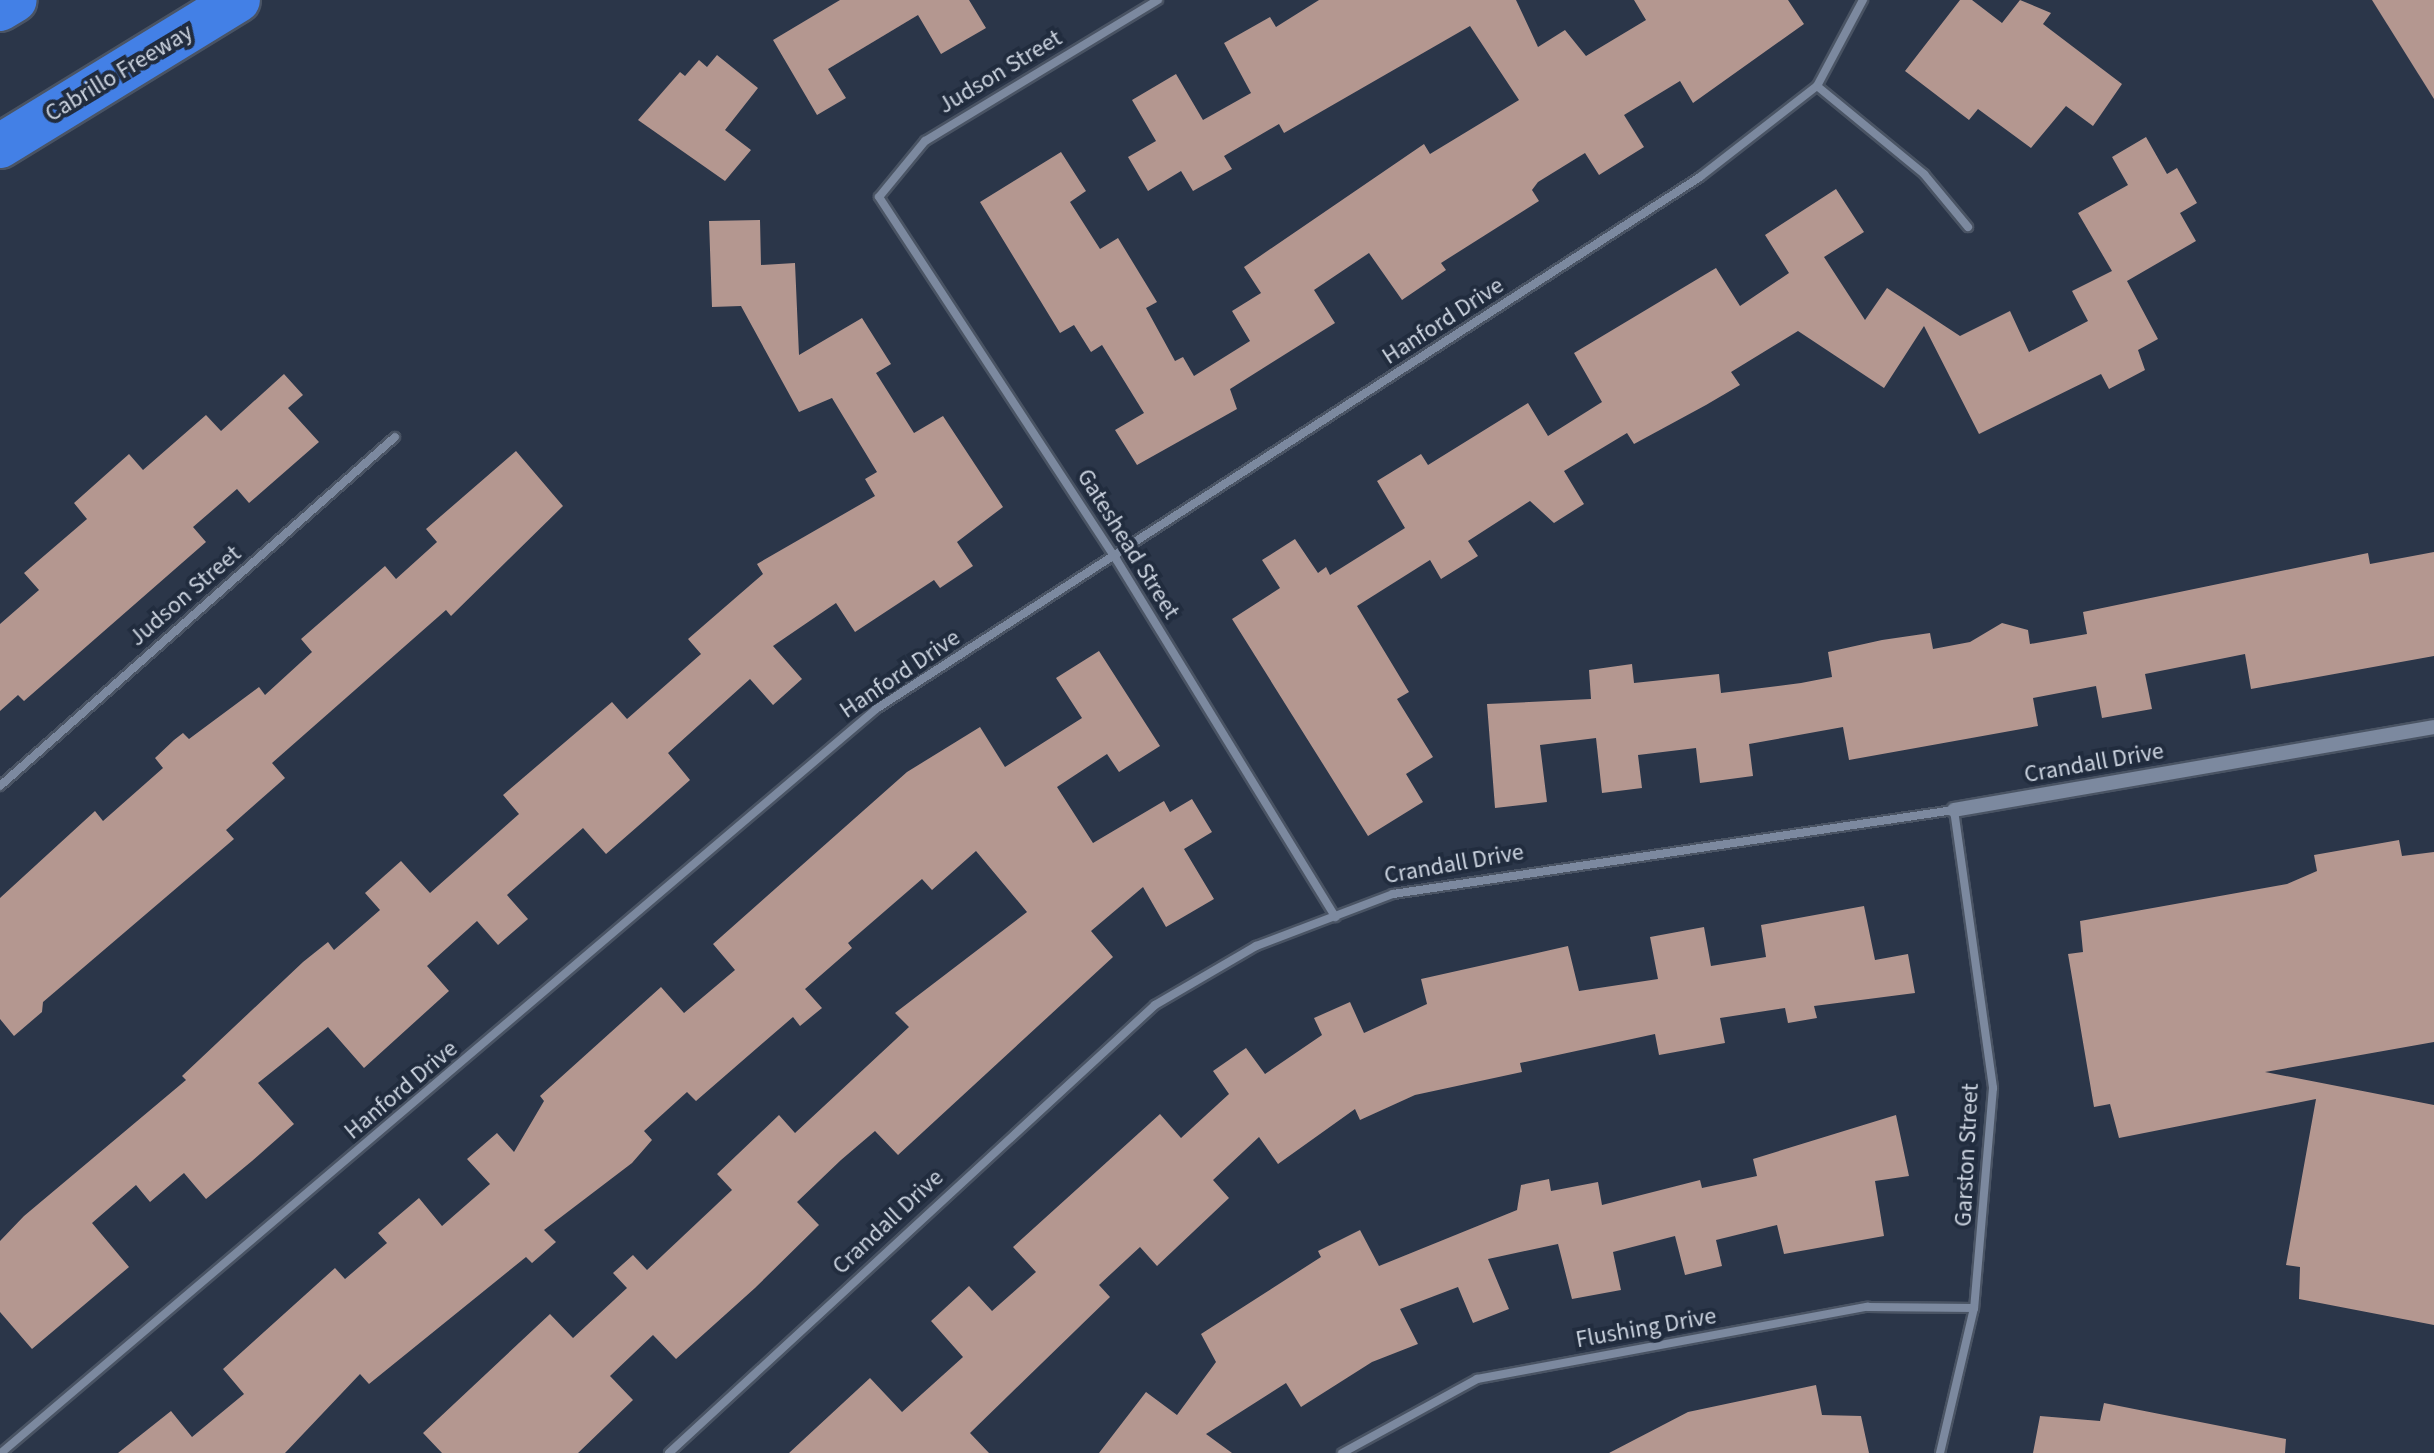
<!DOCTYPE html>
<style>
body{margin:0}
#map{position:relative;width:2434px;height:1453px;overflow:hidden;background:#2b3649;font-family:"Source Sans 3",sans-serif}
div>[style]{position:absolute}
.building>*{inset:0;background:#b49790}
.roads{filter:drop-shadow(2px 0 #4a5464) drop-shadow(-2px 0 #4a5464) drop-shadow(0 2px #4a5464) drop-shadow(0 -2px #4a5464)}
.minor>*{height:8px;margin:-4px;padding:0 4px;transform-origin:4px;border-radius:4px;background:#7c899f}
.tertiary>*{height:14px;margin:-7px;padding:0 7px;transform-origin:7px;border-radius:7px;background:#7c899f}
.motorway>*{height:44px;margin:-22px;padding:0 22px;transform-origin:22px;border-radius:22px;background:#4380e6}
span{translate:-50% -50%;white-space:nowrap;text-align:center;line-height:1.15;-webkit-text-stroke:8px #212c3e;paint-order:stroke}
.street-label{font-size:24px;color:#cbd3df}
</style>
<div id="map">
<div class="building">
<i style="clip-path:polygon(840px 0,969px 0,986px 28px,941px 54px,918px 15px,828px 69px,846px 98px,817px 115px,773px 40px)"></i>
<i style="clip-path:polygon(1319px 0,1516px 0,1538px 47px,1565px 30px,1586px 56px,1646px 20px,1634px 0,1788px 0,1804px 24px,1693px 103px,1680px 81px,1624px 115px,1644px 147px,1599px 175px,1585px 153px,1538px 182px,1532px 190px,1539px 201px,1441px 263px,1446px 270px,1402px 300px,1369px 253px,1314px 290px,1335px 323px,1230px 389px,1237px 409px,1137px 465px,1115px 430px,1144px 413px,1102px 345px,1091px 352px,1074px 325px,1060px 333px,980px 202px,1061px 152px,1086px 191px,1070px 202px,1100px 249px,1118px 238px,1157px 302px,1146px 308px,1175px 361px,1183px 357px,1194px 376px,1250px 341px,1232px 311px,1261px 293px,1244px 267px,1424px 144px,1430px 154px,1519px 100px,1470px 26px,1284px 133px,1279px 124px,1224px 156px,1232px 169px,1193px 191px,1181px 171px,1148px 191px,1128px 157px,1156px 141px,1132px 100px,1176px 74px,1203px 120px,1251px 93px,1224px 43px,1270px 17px,1276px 27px)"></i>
<i style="clip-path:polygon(1960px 0,1972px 0,2002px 23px,2020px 0,2051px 13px,2043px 24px,2122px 84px,2093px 126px,2066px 106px,2031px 148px,1978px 109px,1969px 120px,1905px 71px)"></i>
<i style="clip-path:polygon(2372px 0,2434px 0,2434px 99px)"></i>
<i style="clip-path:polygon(717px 55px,758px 88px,725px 130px,751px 150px,725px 181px,638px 120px,680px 72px,685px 76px,699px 60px,707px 67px)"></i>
<i style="clip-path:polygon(2146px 137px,2167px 174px,2177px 168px,2197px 203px,2180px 213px,2196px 241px,2127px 281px,2158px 339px,2138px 350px,2145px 370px,2109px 389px,2101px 374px,1979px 434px,1924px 326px,1884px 388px,1798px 331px,1731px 372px,1740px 385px,1706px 405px,1634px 444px,1627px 433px,1564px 471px,1584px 504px,1554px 523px,1530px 501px,1468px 541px,1478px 556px,1441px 579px,1430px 560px,1357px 606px,1409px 692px,1397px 699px,1433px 757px,1406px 774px,1423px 802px,1368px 836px,1232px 619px,1280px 588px,1262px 560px,1295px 539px,1318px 573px,1326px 567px,1330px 575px,1405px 528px,1377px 481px,1421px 454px,1428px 465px,1528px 403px,1548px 436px,1602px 402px,1574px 353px,1716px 268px,1740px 306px,1789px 273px,1765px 235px,1836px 189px,1864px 232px,1824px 257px,1865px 320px,1887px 288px,1960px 336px,2010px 311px,2029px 352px,2088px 321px,2072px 291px,2112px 271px,2078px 213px,2128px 185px,2112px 157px)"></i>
<i style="clip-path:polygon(760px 220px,761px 265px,795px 263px,799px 355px,862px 318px,891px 364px,876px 373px,914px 433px,943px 416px,1003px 507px,957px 542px,973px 566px,940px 588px,934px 580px,855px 632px,836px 603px,773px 646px,802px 679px,773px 705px,750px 679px,668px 753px,690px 780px,645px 820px,606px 854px,583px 828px,507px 895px,528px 919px,498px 945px,477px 921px,427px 966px,449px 991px,364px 1068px,328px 1027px,258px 1083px,294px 1124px,252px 1161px,206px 1199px,184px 1173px,150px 1202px,136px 1185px,92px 1223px,129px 1267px,32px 1349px,0 1312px,0 1241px,24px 1216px,186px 1080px,182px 1076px,303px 962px,328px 942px,334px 950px,380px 910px,365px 893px,401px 861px,430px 893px,519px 814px,503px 795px,612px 702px,627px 719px,701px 654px,688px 639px,763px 574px,757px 564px,875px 496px,865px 479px,877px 472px,832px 398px,799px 412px,741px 306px,712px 307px,709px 221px)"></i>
<i style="clip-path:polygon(284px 374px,303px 395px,288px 408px,319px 442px,249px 503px,237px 489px,193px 527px,206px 542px,24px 701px,18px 695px,0 711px,0 624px,39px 590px,24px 573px,87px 519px,74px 503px,129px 454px,143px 470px,206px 415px,221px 431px)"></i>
<i style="clip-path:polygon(516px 451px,563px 506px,451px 616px,446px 610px,272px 763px,285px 778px,226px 830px,234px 839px,43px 1002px,42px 1012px,14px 1036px,0 1019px,0 898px,95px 811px,103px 821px,163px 768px,155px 758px,174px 740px,183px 733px,189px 739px,259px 687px,265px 695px,312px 652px,301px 639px,385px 566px,396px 579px,437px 542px,426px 529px)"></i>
<i style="clip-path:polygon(2434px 552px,2434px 656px,2251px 689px,2245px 654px,2145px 674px,2152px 709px,2102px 718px,2096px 686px,2033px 698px,2038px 726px,1849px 760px,1843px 727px,1749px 744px,1753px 776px,1700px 783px,1696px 748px,1638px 755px,1642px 788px,1602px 793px,1596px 738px,1540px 745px,1547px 802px,1495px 808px,1487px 704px,1591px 699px,1589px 670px,1632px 664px,1634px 683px,1719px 674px,1721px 693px,1801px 683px,1832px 677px,1828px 652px,1882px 640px,1930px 633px,1933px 649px,1970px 642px,2002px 623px,2028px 630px,2030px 644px,2087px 634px,2083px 612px,2368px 553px,2370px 564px)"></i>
<i style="clip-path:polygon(1099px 651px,1160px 746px,1119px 772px,1107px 754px,1057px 787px,1093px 843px,1164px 801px,1170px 812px,1192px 799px,1212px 832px,1184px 849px,1214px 899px,1166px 927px,1143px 887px,1091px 931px,1113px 957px,898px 1155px,875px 1131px,841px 1160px,797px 1202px,819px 1225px,755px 1288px,676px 1359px,653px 1335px,610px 1376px,633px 1400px,578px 1453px,442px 1453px,423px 1433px,550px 1314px,573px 1338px,627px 1288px,613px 1273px,633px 1255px,647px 1270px,732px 1190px,717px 1174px,779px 1115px,795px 1133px,909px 1027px,895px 1013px,1027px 912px,976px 851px,932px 890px,922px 879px,848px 943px,852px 948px,805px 989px,822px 1008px,800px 1026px,793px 1017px,696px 1101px,687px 1092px,644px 1131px,652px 1140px,632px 1163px,544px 1230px,556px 1242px,532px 1263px,526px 1257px,369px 1384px,360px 1374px,285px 1453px,118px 1453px,171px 1411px,192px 1437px,244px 1394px,223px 1369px,335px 1268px,345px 1279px,387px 1243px,378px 1233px,419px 1198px,442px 1226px,490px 1184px,467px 1159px,497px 1133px,514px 1152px,544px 1101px,540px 1096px,661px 987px,684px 1013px,735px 970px,713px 944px,907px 772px,980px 727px,1005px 767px,1082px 718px,1056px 678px)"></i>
<i style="clip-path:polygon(2399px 840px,2402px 856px,2434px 852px,2434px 1042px,2265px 1072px,2434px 1105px,2434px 1325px,2299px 1299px,2300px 1267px,2286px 1265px,2316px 1099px,2119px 1138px,2110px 1104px,2094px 1107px,2068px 954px,2083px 952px,2080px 921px,2287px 884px,2317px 871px,2314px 855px)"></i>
<i style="clip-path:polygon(1864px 906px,1875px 960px,1908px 954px,1915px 993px,1814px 1006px,1817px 1018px,1788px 1023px,1785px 1008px,1720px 1018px,1725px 1043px,1659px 1055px,1655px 1034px,1520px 1063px,1522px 1072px,1415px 1095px,1360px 1120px,1355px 1109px,1278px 1164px,1259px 1137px,1213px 1180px,1229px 1198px,1157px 1266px,1140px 1247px,1099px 1285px,1110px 1297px,970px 1433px,989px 1453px,789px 1453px,870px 1378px,902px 1412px,963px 1357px,931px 1321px,969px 1286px,992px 1311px,1036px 1272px,1013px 1247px,1160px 1114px,1181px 1138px,1229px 1094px,1213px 1071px,1246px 1048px,1265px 1074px,1322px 1035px,1314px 1018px,1350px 1002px,1364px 1033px,1427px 1004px,1421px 979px,1568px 946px,1579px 991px,1658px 979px,1650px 937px,1704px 927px,1711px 966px,1766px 957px,1761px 925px)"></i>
<i style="clip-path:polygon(1896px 1115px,1909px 1176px,1875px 1181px,1884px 1236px,1784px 1254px,1777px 1225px,1716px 1240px,1722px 1266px,1685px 1275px,1675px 1236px,1613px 1252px,1621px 1290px,1572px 1299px,1558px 1244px,1488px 1259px,1509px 1309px,1473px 1323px,1458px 1287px,1400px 1309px,1418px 1344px,1372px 1362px,1301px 1407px,1286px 1383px,1206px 1434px,1232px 1453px,1099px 1453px,1146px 1392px,1177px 1415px,1216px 1362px,1201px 1334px,1321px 1257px,1318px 1251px,1360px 1230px,1379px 1266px,1517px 1210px,1521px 1185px,1549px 1179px,1551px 1191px,1598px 1182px,1602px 1205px,1700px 1180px,1702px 1188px,1757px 1176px,1753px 1159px)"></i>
<i style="clip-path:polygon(1816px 1385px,1822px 1415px,1861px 1416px,1869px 1453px,1609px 1453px,1688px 1412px)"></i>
<i style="clip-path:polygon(2104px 1403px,2286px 1439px,2285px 1453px,2033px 1453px,2040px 1416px,2100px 1421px)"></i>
</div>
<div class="roads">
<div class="minor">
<i style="left:1158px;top:0;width:272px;rotate:148.8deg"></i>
<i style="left:925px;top:141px;width:72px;rotate:129.4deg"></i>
<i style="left:879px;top:197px;width:433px;rotate:56.8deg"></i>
<i style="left:1116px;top:559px;width:420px;rotate:58.5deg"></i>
<i style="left:1817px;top:86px;width:139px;rotate:39.4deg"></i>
<i style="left:1924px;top:174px;width:69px;rotate:50.3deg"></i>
<i style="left:0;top:786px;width:527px;rotate:-41.46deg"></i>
<i style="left:1px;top:1453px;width:1149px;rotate:-40.37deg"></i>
<i style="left:876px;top:709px;width:981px;rotate:-32.85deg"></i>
<i style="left:1700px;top:177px;width:148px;rotate:-37.9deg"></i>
<i style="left:1817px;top:86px;width:98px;rotate:-61.9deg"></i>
<i style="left:669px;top:1453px;width:661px;rotate:-42.67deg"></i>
<i style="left:1155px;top:1005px;width:117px;rotate:-30.3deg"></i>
<i style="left:1256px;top:946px;width:147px;rotate:-20.8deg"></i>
<i style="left:1393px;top:894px;width:567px;rotate:-8.52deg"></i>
<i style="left:1954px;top:810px;width:281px;rotate:82deg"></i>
<i style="left:1993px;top:1088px;width:221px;rotate:94.9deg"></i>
<i style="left:1974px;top:1308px;width:149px;rotate:103.2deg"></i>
<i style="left:1342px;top:1453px;width:154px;rotate:-28.7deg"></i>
<i style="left:1477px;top:1379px;width:397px;rotate:-10.5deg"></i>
<i style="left:1867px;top:1307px;width:107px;rotate:0.5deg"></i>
</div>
<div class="tertiary">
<i style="left:1954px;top:810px;width:487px;rotate:-9.8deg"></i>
</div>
<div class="motorway">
<i style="left:0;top:9px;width:17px;rotate:-31deg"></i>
<i style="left:0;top:146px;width:279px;rotate:-31.5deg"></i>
</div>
</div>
<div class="street-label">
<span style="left:1000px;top:72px;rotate:-31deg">Judson Street</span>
<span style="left:119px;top:73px;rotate:-31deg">Cabrillo Freeway</span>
<span style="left:1443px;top:321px;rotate:-33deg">Hanford Drive</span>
<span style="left:1128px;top:544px;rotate:58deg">Gateshead Street</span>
<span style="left:185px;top:596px;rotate:-41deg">Judson Street</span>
<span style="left:900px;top:674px;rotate:-34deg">Hanford Drive</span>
<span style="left:2094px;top:763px;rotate:-10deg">Crandall Drive</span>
<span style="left:1454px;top:864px;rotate:-10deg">Crandall Drive</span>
<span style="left:401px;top:1090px;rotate:-40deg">Hanford Drive</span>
<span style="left:1967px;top:1155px;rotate:-87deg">Garston Street</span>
<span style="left:888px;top:1222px;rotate:-43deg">Crandall Drive</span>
<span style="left:1646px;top:1328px;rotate:-10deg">Flushing Drive</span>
</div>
</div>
